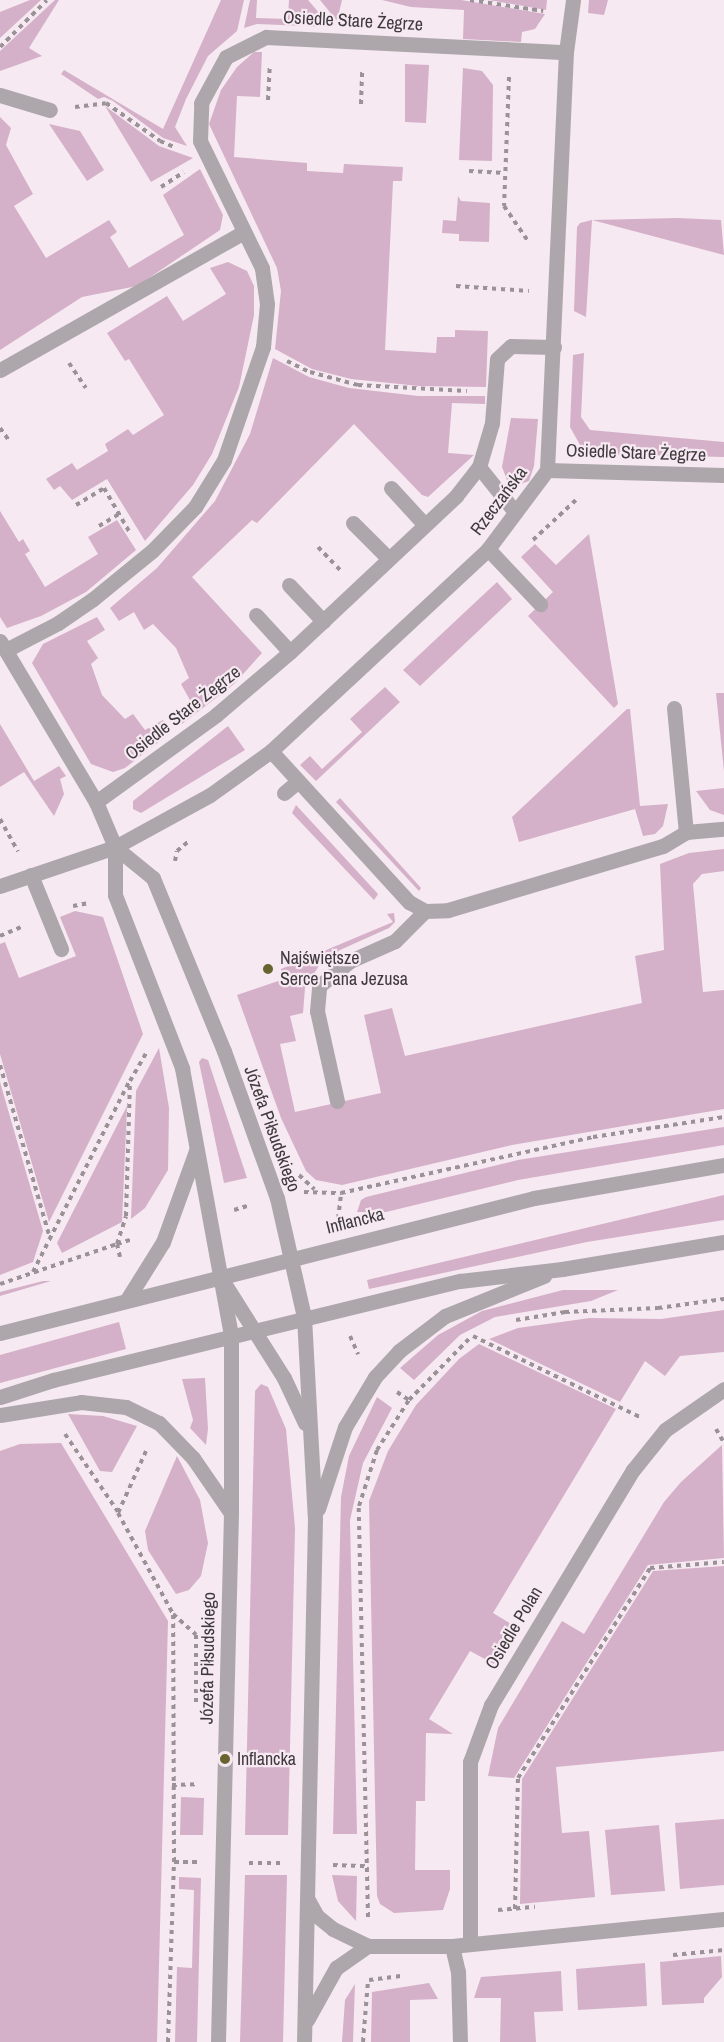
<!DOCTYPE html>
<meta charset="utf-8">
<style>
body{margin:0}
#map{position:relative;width:724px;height:2042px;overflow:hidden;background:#f6e9f1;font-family:"Archivo Narrow",sans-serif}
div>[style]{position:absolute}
.green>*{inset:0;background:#d5b0c9}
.path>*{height:4px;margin-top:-2px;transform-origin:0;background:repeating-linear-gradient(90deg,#9b9297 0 4.5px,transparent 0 9px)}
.minor>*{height:15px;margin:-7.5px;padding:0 7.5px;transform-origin:7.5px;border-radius:7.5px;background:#ada7ab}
.dots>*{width:16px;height:16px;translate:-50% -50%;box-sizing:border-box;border:3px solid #f6e9f1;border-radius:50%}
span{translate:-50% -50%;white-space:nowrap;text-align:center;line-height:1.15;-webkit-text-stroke:4.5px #f6e9f1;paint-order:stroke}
.street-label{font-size:18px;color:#3f3a3d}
.poi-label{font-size:18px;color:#3f3a3d}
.left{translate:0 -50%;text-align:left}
</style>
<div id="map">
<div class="green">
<i style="clip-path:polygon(30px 0,41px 0,0 38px,0 12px)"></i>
<i style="clip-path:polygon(55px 0,59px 0,29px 48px,42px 56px,0 71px,0 51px)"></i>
<i style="clip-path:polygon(221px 0,244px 0,237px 31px,208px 56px,186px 99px,175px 127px,187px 146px,163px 138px,113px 101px,104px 97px,98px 99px,61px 74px,64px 70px,163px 129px)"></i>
<i style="clip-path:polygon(250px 0,257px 0,256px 18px,288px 19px,289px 0,308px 0,331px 27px,257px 24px,244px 28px)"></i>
<i style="clip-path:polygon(320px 0,342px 0,337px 21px)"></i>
<i style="clip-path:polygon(382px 0,461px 0,545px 14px,535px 29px,522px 32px,521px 42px,463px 39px,464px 10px,411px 7px)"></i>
<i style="clip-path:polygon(489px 0,547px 0,546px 10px)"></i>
<i style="clip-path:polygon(589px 0,608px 0,604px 15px,588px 13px)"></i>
<i style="clip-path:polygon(254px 52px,262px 52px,260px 97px,237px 96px,234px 157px,307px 163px,307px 171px,343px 173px,344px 164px,403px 167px,402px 181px,393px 181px,385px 350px,436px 353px,437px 337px,455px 337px,455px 330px,488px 331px,486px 387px,419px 386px,351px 379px,312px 369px,275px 349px,281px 291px,277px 268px,209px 124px,221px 90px,237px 67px)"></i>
<i style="clip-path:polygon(405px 64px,429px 65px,426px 123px,405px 122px)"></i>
<i style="clip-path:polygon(463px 68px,482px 71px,493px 85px,492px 161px,459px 160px)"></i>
<i style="clip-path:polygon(105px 106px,159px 146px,193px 158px,151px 182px)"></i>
<i style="clip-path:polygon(0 117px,11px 128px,6px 145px,33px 194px,14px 206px,46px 258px,109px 220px,117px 232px,110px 237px,129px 268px,184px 235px,163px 195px,200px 169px,223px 215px,220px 230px,137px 286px,82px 297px,0 350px)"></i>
<i style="clip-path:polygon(49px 124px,80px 131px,104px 170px,87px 181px)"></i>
<i style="clip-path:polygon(458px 196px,461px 201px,490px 203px,489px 242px,459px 241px,459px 234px,442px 233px,443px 220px,456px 221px)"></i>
<i style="clip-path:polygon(678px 218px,721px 220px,724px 255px,592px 220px,586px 317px,574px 311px,577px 227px,580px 223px,592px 220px)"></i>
<i style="clip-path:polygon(228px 262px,247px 271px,254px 286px,254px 315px,239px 387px,212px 454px,193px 485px,145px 541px,107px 479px,72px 500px,60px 486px,54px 490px,46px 479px,72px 463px,77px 470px,108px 451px,105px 444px,128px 429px,133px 435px,164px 415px,129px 359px,125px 361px,107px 333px,167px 296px,183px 321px,226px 294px,210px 268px)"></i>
<i style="clip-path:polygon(584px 353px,581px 417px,590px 430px,724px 442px,724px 457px,600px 454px,580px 445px,570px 427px,573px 355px)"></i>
<i style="clip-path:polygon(273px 358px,309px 377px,349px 388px,418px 396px,485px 396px,485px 404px,452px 403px,448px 453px,474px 455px,428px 497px,422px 495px,354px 424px,257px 523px,252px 520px,192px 577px,262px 653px,234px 684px,182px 724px,175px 712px,191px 702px,181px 684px,189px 678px,176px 648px,153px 624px,144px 630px,134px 612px,119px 621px,110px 608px,157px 568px,215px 501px,250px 434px)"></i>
<i style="clip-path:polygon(511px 418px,538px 419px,534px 466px,529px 481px,518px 485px,507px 480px,502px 467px)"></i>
<i style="clip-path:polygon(0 511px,19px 542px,23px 539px,30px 551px,25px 554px,45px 587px,98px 554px,88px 537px,117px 520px,136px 550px,86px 592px,41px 616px,7px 628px,0 617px)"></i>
<i style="clip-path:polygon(589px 534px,618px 704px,614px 708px,528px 616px,553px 592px,521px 557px,535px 544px,556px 565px)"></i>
<i style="clip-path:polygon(497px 582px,512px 599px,420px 686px,403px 670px)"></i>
<i style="clip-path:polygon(97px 617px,105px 630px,87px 641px,98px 658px,91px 664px,102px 695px,125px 719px,133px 714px,145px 730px,163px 720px,170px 733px,125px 768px,113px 772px,91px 764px,32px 663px,43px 644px)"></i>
<i style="clip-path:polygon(385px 687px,400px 702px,316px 781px,300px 765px,310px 756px,322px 769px,362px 732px,350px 719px)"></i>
<i style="clip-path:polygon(716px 693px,724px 693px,724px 771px)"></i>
<i style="clip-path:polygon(627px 709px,630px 709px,640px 806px,668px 804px,663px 826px,655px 834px,643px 836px,635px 809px,519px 842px,512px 817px)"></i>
<i style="clip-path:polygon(0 724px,34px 781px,59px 766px,66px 776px,60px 779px,64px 794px,54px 816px,24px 772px,0 787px)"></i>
<i style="clip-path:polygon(228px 726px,245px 750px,141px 813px,133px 809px,133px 801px)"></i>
<i style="clip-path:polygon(724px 788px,724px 815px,710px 810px,696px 791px)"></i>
<i style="clip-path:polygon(340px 798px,421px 888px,419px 891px,336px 802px)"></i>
<i style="clip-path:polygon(296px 805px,378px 894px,374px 900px,292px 813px)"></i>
<i style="clip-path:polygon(724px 849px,724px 871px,702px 874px,693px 884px,703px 992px,724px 990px,724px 1109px,512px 1145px,342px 1185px,316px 1180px,306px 1171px,281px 1118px,237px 995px,281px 980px,281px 969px,393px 922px,387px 914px,394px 913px,395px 922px,389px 928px,340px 950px,320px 964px,305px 988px,303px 1013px,290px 1016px,296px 1041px,280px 1044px,295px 1112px,381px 1093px,364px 1015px,392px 1008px,405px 1056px,642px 1003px,635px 956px,664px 950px,660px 864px,689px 853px)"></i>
<i style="clip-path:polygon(75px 911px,103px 917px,143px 1034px,49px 1222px,0 1054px,0 944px,5px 942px,19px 978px,76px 956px,60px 917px)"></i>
<i style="clip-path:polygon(159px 1048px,169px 1108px,168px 1170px,145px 1208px,131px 1219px,136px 1091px)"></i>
<i style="clip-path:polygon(202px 1058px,208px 1060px,247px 1178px,224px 1183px,199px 1062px)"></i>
<i style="clip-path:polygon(0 1082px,43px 1231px,33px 1262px,0 1275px)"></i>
<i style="clip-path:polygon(127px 1106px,122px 1222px,62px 1253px,57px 1243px)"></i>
<i style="clip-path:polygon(724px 1127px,724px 1145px,518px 1180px,386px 1212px,357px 1212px,361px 1200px,366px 1197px,518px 1160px)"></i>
<i style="clip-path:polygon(724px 1195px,724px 1220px,587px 1242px,369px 1289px,367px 1280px)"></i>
<i style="clip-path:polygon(43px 1281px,51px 1281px,0 1296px,0 1292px)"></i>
<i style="clip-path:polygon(563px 1290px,618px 1290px,591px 1301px,495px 1317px,460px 1335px,414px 1380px,400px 1368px,438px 1335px,482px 1311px)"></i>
<i style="clip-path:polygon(724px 1310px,724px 1352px,680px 1356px,665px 1376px,645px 1361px,620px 1402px,489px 1339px,518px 1328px,590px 1318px,661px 1319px)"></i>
<i style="clip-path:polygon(119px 1322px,126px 1349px,0 1383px,0 1355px)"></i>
<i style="clip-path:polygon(479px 1344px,616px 1409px,493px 1613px,516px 1627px,494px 1664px,470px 1651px,429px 1719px,453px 1734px,426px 1733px,425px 1801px,416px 1801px,415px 1870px,450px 1870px,450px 1889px,443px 1910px,394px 1913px,380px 1904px,377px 1896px,369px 1501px,388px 1451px,416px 1405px,459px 1359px)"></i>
<i style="clip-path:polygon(205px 1378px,208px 1429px,206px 1445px,190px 1428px,193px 1420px,182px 1379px)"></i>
<i style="clip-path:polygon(261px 1384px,268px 1387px,286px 1429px,295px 1528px,288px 1835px,245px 1835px,255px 1391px)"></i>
<i style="clip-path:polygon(377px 1397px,392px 1408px,363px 1463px,350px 1520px,357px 1834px,333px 1834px,341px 1497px,349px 1456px)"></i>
<i style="clip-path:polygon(68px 1414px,103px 1416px,137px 1426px,112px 1472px,100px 1471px)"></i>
<i style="clip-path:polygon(61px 1443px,168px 1621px,157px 2042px,0 2042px,0 1451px,20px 1444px)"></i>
<i style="clip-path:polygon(722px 1445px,724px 1558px,648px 1565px,514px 1778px,488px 1776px,498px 1728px,562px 1621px,584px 1634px,664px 1502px,681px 1482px)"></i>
<i style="clip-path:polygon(177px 1456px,200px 1500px,208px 1543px,201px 1576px,189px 1590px,176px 1594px,148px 1550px,145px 1531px)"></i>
<i style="clip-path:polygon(724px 1566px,724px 1751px,556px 1767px,562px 1833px,589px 1831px,595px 1897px,520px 1904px,522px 1779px,653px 1571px)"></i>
<i style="clip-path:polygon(181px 1797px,204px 1798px,203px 1835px,180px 1835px)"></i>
<i style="clip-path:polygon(724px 1819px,724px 1885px,680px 1889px,675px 1823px)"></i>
<i style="clip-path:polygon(659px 1825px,665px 1891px,611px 1895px,605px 1830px)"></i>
<i style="clip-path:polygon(245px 1875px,287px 1875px,283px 2042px,240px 2042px)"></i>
<i style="clip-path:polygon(332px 1875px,357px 1876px,356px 1921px,338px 1901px)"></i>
<i style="clip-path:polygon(179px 1877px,201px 1878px,197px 2042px,175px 2042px,177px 1967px,192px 1968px,194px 1890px,179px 1889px)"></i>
<i style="clip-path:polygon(721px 1956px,722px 1977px,704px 1998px,704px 2003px,662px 2005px,660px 1962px)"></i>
<i style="clip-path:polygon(645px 1963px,647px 2006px,578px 2010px,576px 1969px)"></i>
<i style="clip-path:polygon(561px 1971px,563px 2011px,534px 2012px,536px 2042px,500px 2042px,501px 1998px,474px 1998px,481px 1977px)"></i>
<i style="clip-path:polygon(429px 1983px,438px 1999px,410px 2000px,410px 2042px,371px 2042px,372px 1992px)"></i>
<i style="clip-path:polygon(355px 1984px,353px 2042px,342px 2042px,345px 2000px)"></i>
</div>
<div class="path">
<i style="left:470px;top:0;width:74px;rotate:8.6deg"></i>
<i style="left:0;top:47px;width:66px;rotate:-45deg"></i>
<i style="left:509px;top:77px;width:129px;rotate:92.2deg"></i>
<i style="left:504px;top:206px;width:42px;rotate:55.6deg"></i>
<i style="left:268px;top:100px;width:36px;rotate:-87deg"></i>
<i style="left:361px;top:104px;width:35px;rotate:-88deg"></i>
<i style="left:75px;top:107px;width:31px;rotate:-7deg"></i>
<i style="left:106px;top:103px;width:66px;rotate:35.1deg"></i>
<i style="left:160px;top:141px;width:15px;rotate:23deg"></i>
<i style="left:469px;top:171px;width:36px;rotate:3deg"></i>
<i style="left:161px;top:187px;width:27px;rotate:-33deg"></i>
<i style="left:456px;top:286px;width:73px;rotate:3.9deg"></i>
<i style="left:287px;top:361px;width:25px;rotate:26deg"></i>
<i style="left:310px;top:372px;width:50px;rotate:15.2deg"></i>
<i style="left:358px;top:385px;width:109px;rotate:3.2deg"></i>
<i style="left:69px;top:363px;width:30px;rotate:56deg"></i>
<i style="left:0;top:428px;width:14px;rotate:54deg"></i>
<i style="left:76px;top:505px;width:33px;rotate:-31deg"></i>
<i style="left:104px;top:488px;width:52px;rotate:60deg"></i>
<i style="left:99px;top:526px;width:23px;rotate:-31deg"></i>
<i style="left:533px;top:540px;width:62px;rotate:-43deg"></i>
<i style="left:318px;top:547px;width:32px;rotate:46deg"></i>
<i style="left:0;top:819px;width:37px;rotate:61deg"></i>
<i style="left:175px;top:861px;width:10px;rotate:-79deg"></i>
<i style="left:177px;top:851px;width:16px;rotate:-40deg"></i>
<i style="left:73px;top:906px;width:16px;rotate:-11deg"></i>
<i style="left:0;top:936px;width:26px;rotate:-23deg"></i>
<i style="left:0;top:1065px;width:180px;rotate:73.9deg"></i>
<i style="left:299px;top:1175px;width:21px;rotate:43deg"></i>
<i style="left:304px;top:1192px;width:37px;rotate:2deg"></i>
<i style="left:341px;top:1193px;width:258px;rotate:-12.5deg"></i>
<i style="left:593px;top:1137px;width:133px;rotate:-8.7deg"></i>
<i style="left:234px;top:1210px;width:17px;rotate:-17deg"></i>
<i style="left:338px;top:1219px;width:26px;rotate:-83deg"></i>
<i style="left:120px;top:1257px;width:13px;rotate:-103deg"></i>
<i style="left:117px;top:1244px;width:16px;rotate:-18deg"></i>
<i style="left:33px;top:1272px;width:213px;rotate:-63.2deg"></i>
<i style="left:0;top:1284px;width:124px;rotate:-18.9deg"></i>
<i style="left:117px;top:1244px;width:29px;rotate:-72deg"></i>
<i style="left:126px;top:1216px;width:135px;rotate:-88.3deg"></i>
<i style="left:130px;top:1081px;width:32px;rotate:-60deg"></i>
<i style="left:516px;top:1320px;width:50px;rotate:-9.3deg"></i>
<i style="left:565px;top:1312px;width:93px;rotate:-2.5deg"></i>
<i style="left:658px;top:1308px;width:67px;rotate:-7.8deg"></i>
<i style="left:350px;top:1336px;width:20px;rotate:66deg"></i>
<i style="left:473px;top:1336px;width:186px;rotate:25.9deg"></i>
<i style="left:397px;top:1392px;width:14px;rotate:34deg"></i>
<i style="left:716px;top:1429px;width:16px;rotate:60deg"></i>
<i style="left:65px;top:1434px;width:94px;rotate:55.8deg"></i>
<i style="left:146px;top:1451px;width:68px;rotate:114.3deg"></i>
<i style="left:118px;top:1513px;width:115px;rotate:61.4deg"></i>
<i style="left:173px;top:1614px;width:31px;rotate:42deg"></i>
<i style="left:196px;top:1635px;width:72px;rotate:90deg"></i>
<i style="left:172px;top:1785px;width:24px;rotate:-2deg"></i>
<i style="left:174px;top:1862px;width:23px"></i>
<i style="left:249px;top:1863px;width:32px"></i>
<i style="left:333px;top:1865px;width:35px;rotate:2deg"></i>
<i style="left:515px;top:1909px;width:131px;rotate:-88.7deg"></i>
<i style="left:518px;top:1778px;width:248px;rotate:-57.8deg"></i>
<i style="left:650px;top:1568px;width:74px;rotate:-4.6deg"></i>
<i style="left:498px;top:1910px;width:37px;rotate:-5deg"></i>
<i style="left:368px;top:1917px;width:411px;rotate:-91.3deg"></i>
<i style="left:359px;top:1506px;width:59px;rotate:-72.2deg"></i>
<i style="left:377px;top:1450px;width:59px;rotate:-57.4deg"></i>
<i style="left:409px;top:1400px;width:87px;rotate:-45.5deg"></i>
<i style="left:673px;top:1955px;width:51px;rotate:-5.6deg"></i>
<i style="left:369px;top:1980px;width:34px;rotate:-7deg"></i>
<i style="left:168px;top:2042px;width:180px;rotate:-88.1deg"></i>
<i style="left:174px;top:1862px;width:247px;rotate:-90.2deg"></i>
<i style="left:363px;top:2042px;width:61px;rotate:-85.3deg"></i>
</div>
<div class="minor">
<i style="left:0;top:95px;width:52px;rotate:16.7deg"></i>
<i style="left:0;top:370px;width:280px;rotate:-29.5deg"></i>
<i style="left:479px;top:467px;width:58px;rotate:51.3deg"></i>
<i style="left:547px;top:470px;width:177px;rotate:1.6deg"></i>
<i style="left:391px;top:488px;width:49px;rotate:47.5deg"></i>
<i style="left:353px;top:523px;width:49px;rotate:45deg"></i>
<i style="left:488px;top:549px;width:76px;rotate:46.6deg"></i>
<i style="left:289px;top:585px;width:50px;rotate:46.6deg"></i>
<i style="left:256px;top:615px;width:50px;rotate:47.4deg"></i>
<i style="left:0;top:641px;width:187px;rotate:59.2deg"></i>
<i style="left:96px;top:802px;width:49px;rotate:67.1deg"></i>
<i style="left:115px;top:847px;width:48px;rotate:90deg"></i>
<i style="left:115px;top:895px;width:186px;rotate:68.8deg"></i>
<i style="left:182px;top:1068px;width:271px;rotate:79.6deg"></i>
<i style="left:231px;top:1335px;width:178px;rotate:90deg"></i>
<i style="left:231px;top:1513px;width:529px;rotate:91.41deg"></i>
<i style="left:6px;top:650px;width:59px;rotate:-27.4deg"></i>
<i style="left:58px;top:623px;width:42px;rotate:-34.4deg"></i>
<i style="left:93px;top:599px;width:77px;rotate:-39.2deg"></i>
<i style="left:153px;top:550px;width:60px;rotate:-45.7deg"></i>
<i style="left:195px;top:507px;width:55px;rotate:-58.3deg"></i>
<i style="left:224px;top:460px;width:120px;rotate:-71deg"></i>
<i style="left:263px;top:347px;width:43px;rotate:-84.7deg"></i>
<i style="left:267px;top:304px;width:36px;rotate:-98deg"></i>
<i style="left:262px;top:268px;width:141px;rotate:-116deg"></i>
<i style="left:200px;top:141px;width:38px;rotate:-88deg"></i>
<i style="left:201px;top:103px;width:52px;rotate:-61.5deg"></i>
<i style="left:226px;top:57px;width:45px;rotate:-26.6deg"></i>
<i style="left:266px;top:37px;width:300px;rotate:2.9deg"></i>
<i style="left:674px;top:708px;width:125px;rotate:84.5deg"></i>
<i style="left:271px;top:751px;width:205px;rotate:47.6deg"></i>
<i style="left:409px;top:902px;width:18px;rotate:29deg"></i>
<i style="left:425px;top:911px;width:23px;rotate:-2deg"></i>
<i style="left:448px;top:910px;width:224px;rotate:-16.6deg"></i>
<i style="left:663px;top:846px;width:27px;rotate:-31deg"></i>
<i style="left:686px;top:832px;width:38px;rotate:-5deg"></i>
<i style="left:284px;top:793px;width:17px;rotate:-40deg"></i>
<i style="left:96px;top:802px;width:148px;rotate:-35.9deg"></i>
<i style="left:216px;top:715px;width:97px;rotate:-40.4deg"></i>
<i style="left:290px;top:652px;width:228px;rotate:-43.2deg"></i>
<i style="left:456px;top:496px;width:37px;rotate:-52deg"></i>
<i style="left:479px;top:467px;width:46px;rotate:-73.5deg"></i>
<i style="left:492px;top:423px;width:64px;rotate:-85.5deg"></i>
<i style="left:497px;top:359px;width:19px;rotate:-43deg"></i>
<i style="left:511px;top:346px;width:43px;rotate:1.3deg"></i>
<i style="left:115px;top:847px;width:49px;rotate:39.2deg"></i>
<i style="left:153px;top:878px;width:187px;rotate:67.7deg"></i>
<i style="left:224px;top:1051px;width:156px;rotate:70.2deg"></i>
<i style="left:277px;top:1198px;width:122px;rotate:77.2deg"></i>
<i style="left:304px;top:1317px;width:201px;rotate:86.9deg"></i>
<i style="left:315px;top:1518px;width:524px;rotate:91.2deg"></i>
<i style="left:31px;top:875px;width:80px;rotate:67.9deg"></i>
<i style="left:0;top:886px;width:121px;rotate:-18.7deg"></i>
<i style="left:115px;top:847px;width:108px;rotate:-28.7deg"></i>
<i style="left:210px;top:795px;width:75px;rotate:-35.8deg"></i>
<i style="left:271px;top:751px;width:296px;rotate:-42.9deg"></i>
<i style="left:488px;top:549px;width:99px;rotate:-53.2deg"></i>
<i style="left:547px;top:470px;width:418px;rotate:-87.4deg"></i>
<i style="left:566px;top:52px;width:52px;rotate:-82.3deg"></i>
<i style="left:337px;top:1101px;width:92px;rotate:-102.5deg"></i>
<i style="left:317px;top:1011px;width:25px;rotate:-85deg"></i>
<i style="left:319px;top:986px;width:40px;rotate:-39deg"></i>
<i style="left:350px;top:961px;width:49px;rotate:-24deg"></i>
<i style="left:395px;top:941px;width:42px;rotate:-45deg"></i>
<i style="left:224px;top:1283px;width:112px;rotate:57.7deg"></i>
<i style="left:284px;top:1378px;width:50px;rotate:65deg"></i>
<i style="left:128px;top:1298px;width:66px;rotate:-58deg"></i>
<i style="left:163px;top:1242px;width:97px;rotate:-70.1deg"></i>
<i style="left:0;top:1333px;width:551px;rotate:-14.19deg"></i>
<i style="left:534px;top:1198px;width:193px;rotate:-9.9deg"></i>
<i style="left:0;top:1397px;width:56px;rotate:-17.8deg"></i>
<i style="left:53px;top:1380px;width:419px;rotate:-13.7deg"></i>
<i style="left:460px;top:1281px;width:103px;rotate:-6.7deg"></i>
<i style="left:562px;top:1269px;width:164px;rotate:-9.5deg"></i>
<i style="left:0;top:1415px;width:82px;rotate:-9.1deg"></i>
<i style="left:81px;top:1402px;width:45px;rotate:6.3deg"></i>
<i style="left:126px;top:1407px;width:37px;rotate:26deg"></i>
<i style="left:159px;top:1423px;width:49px;rotate:45.8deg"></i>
<i style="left:193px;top:1458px;width:67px;rotate:55.4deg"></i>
<i style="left:318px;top:1509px;width:86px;rotate:-71.8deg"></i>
<i style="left:345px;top:1427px;width:58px;rotate:-59deg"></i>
<i style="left:375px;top:1377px;width:35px;rotate:-47deg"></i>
<i style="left:399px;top:1351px;width:58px;rotate:-37.3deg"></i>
<i style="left:445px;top:1316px;width:107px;rotate:-22deg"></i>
<i style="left:308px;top:1900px;width:18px;rotate:61deg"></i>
<i style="left:317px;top:1916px;width:21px;rotate:39deg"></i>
<i style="left:333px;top:1929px;width:39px;rotate:26deg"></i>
<i style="left:470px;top:1944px;width:182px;rotate:-90deg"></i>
<i style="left:470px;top:1762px;width:61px;rotate:-69.8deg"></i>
<i style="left:491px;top:1705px;width:275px;rotate:-58.9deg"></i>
<i style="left:633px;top:1470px;width:51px;rotate:-51.3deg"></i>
<i style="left:665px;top:1430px;width:72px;rotate:-34.8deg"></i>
<i style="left:452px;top:1946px;width:26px;rotate:77deg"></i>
<i style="left:458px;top:1971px;width:71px;rotate:88.4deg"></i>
<i style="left:307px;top:2020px;width:60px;rotate:-60.9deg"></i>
<i style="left:336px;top:1968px;width:39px;rotate:-35deg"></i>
<i style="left:368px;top:1946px;width:84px"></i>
<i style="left:452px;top:1946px;width:273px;rotate:-5.7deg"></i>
</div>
<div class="dots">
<i style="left:268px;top:969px;background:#68632f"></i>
<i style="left:225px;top:1759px;background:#68632f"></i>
</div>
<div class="street-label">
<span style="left:353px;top:21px;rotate:3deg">Osiedle Stare Żegrze</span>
<span style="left:636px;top:453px;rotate:2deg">Osiedle Stare Żegrze</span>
<span style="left:499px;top:501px;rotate:-53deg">Rzeczańska</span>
<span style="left:183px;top:713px;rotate:-38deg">Osiedle Stare Żegrze</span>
<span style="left:272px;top:1129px;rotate:70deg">Józefa Piłsudskiego</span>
<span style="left:355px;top:1221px;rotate:-14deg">Inflancka</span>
<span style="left:514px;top:1628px;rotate:-59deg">Osiedle Polan</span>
<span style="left:208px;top:1658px;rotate:-89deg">Józefa Piłsudskiego</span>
</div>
<div class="poi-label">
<span class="left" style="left:280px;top:969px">Najświętsze<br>Serce Pana Jezusa</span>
<span class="left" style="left:237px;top:1759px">Inflancka</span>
</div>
</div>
